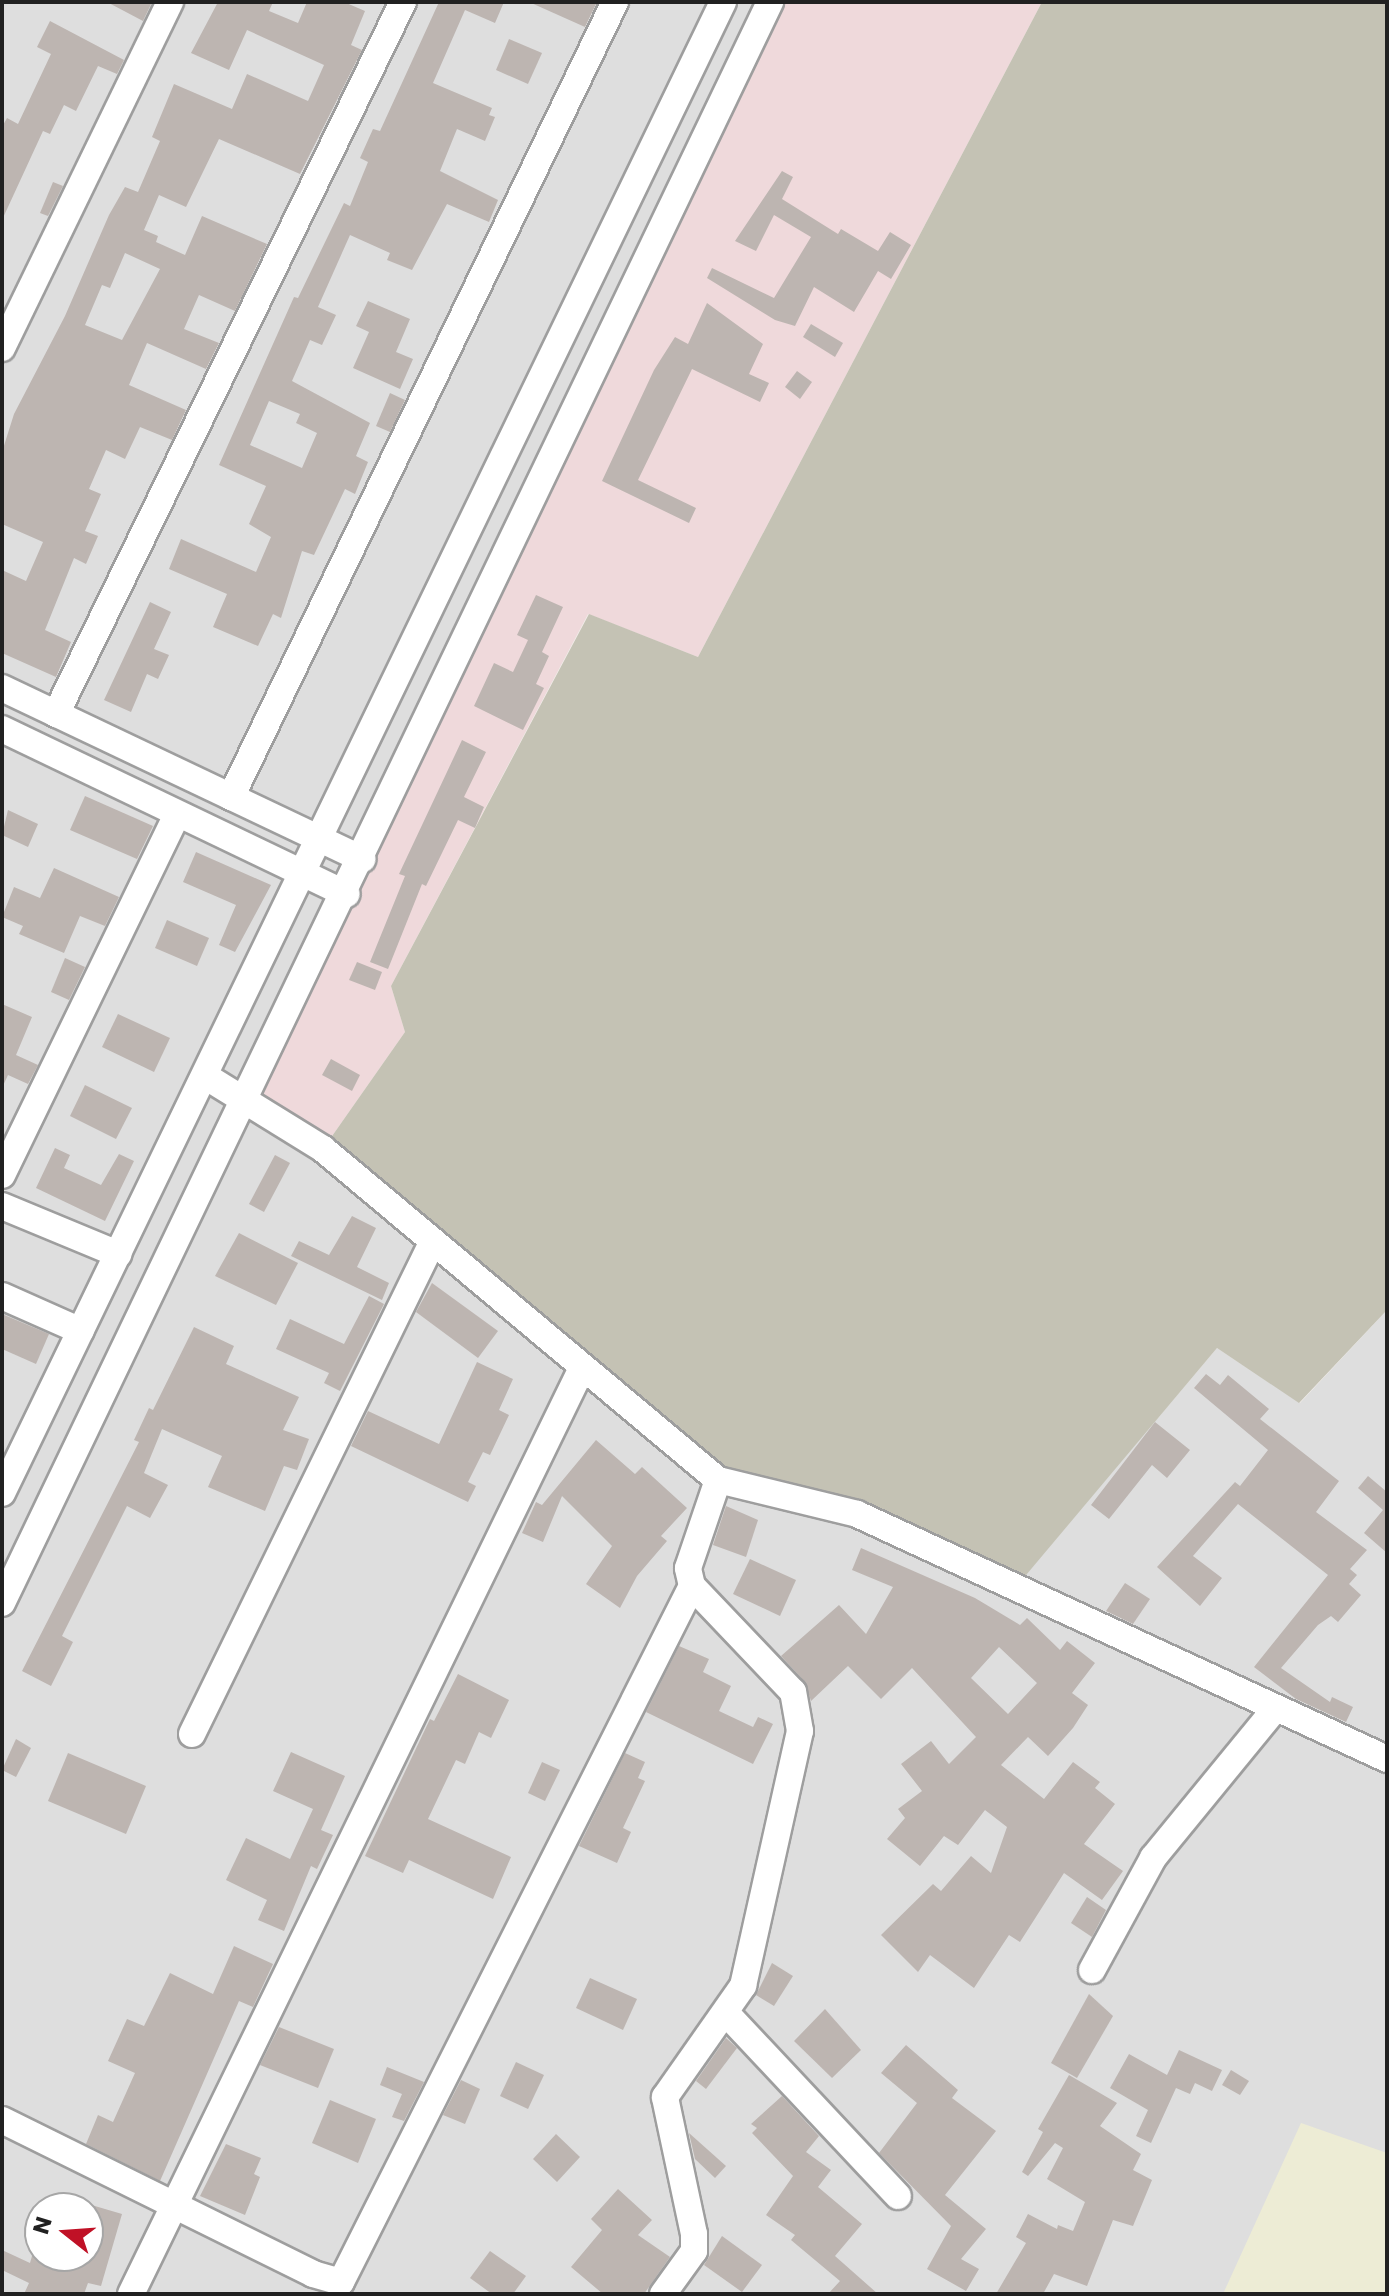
<!DOCTYPE html>
<style>
body{margin:0}
#map{position:relative;width:1389px;height:2296px;overflow:hidden;background:#f0ece8;font-family:Poppins,sans-serif}
div>[style]{position:absolute}
.residential>*{inset:0;background:#dedede}
.commercial>*{inset:0;background:#efd9db}
.construction>*{inset:0;background:#c4c2b4}
.farmland>*{inset:0;background:#edecd5}
.building>*{inset:0;background:#bdb5b1}
.roads{filter:drop-shadow(2px 0 #9e9e9e) drop-shadow(-2px 0 #9e9e9e) drop-shadow(0 2px #9e9e9e) drop-shadow(0 -2px #9e9e9e)}
.minor>*{height:26px;margin:-13px;padding:0 13px;transform-origin:13px;border-radius:13px;background:#fff}
span{translate:-50% -50%;white-space:nowrap;text-align:center;line-height:1.15;-webkit-text-stroke:7px #fff;paint-order:stroke}
.frame{position:absolute;inset:0;border:4px solid #212121;pointer-events:none}
.north{position:absolute;left:24px;top:2192px;width:80px;height:80px;box-sizing:border-box;background:#fff;border:2px solid #a6a6a6;border-radius:50%;rotate:287deg;font-size:22px;font-weight:700;line-height:32px;text-align:center;color:#212121}
.north::after{content:'';display:block;margin:auto;width:28px;height:36px;background:#c01126;clip-path:polygon(50% 0,100% 100%,50% 72%,0 100%)}
</style>
<div id="map">
<div class="residential">
<i style="clip-path:polygon(2px 2px,758px 2px,354px 855px,2px 1568px)"></i>
<i style="clip-path:polygon(evenodd,247px 1099px,857px 1514px,1016px 1586px,1217px 1348px,1300px 1403px,1387px 1310px,1387px 2294px,2px 2294px,2px 1604px,247px 1099px,40px 2208px,88px 2208px,88px 2256px,40px 2256px,40px 2208px)"></i>
</div>
<div class="commercial">
<i style="clip-path:polygon(770px 2px,1042px 2px,698px 657px,588px 614px,391px 986px,405px 1032px,323px 1149px,247px 1099px)"></i>
</div>
<div class="construction">
<i style="clip-path:polygon(1042px 2px,1387px 2px,1387px 1310px,1299px 1403px,1217px 1348px,1016px 1587px,857px 1514px,718px 1480px,323px 1149px,405px 1032px,391px 986px,589px 614px,698px 657px)"></i>
</div>
<div class="farmland">
<i style="clip-path:polygon(1301px 2123px,1387px 2153px,1387px 2294px,1223px 2294px)"></i>
</div>
<div class="building">
<i style="clip-path:polygon(107px 2px,152px 2px,143px 21px)"></i>
<i style="clip-path:polygon(evenodd,218px 2px,273px 2px,269px 11px,298px 23px,307px 2px,344px 2px,365px 11px,351px 45px,362px 50px,300px 174px,219px 139px,186px 207px,159px 195px,144px 230px,158px 236px,156px 242px,185px 255px,202px 216px,267px 244px,235px 311px,199px 295px,184px 329px,219px 343px,206px 369px,147px 343px,129px 385px,186px 410px,172px 440px,140px 427px,125px 459px,106px 450px,89px 489px,101px 494px,85px 531px,98px 536px,86px 564px,74px 558px,45px 630px,71px 642px,56px 677px,2px 653px,2px 570px,26px 581px,43px 542px,2px 524px,2px 452px,14px 414px,65px 316px,109px 215px,125px 187px,138px 192px,160px 141px,152px 137px,174px 84px,232px 109px,247px 74px,308px 101px,324px 65px,247px 30px,229px 70px,191px 53px,218px 2px,125px 253px,160px 269px,122px 340px,85px 325px,102px 285px,110px 288px,125px 253px)"></i>
<i style="clip-path:polygon(evenodd,439px 2px,504px 2px,495px 23px,465px 10px,433px 83px,492px 108px,489px 115px,495px 117px,485px 141px,457px 129px,440px 171px,498px 200px,489px 222px,447px 204px,412px 270px,387px 260px,390px 253px,350px 235px,318px 307px,336px 315px,322px 345px,310px 340px,292px 381px,370px 423px,356px 456px,368px 462px,355px 494px,345px 489px,314px 555px,302px 551px,281px 618px,273px 614px,258px 646px,213px 627px,227px 594px,169px 569px,181px 539px,256px 572px,271px 537px,249px 524px,266px 486px,219px 465px,294px 297px,298px 298px,344px 203px,350px 206px,368px 162px,360px 158px,373px 129px,380px 131px,439px 2px,269px 401px,300px 414px,296px 423px,317px 433px,302px 468px,250px 445px,269px 401px)"></i>
<i style="clip-path:polygon(529px 2px,597px 2px,585px 27px)"></i>
<i style="clip-path:polygon(50px 21px,124px 60px,117px 74px,98px 66px,76px 111px,64px 105px,50px 134px,43px 131px,2px 220px,2px 127px,7px 118px,18px 124px,51px 54px,37px 47px)"></i>
<i style="clip-path:polygon(509px 39px,542px 53px,528px 84px,496px 70px)"></i>
<i style="clip-path:polygon(782px 171px,793px 177px,782px 199px,838px 234px,841px 229px,878px 251px,890px 232px,911px 245px,891px 279px,878px 271px,854px 312px,814px 287px,795px 326px,775px 320px,707px 278px,712px 268px,774px 298px,811px 237px,774px 215px,756px 251px,735px 241px)"></i>
<i style="clip-path:polygon(53px 182px,63px 186px,48px 216px,40px 213px)"></i>
<i style="clip-path:polygon(368px 301px,410px 319px,396px 352px,413px 359px,400px 389px,353px 368px,369px 332px,356px 326px)"></i>
<i style="clip-path:polygon(707px 303px,763px 344px,749px 374px,769px 383px,760px 402px,692px 369px,638px 480px,696px 508px,689px 523px,602px 481px,654px 370px,675px 337px,688px 344px)"></i>
<i style="clip-path:polygon(811px 324px,843px 343px,835px 357px,803px 337px)"></i>
<i style="clip-path:polygon(797px 371px,812px 382px,800px 399px,785px 387px)"></i>
<i style="clip-path:polygon(390px 393px,405px 400px,390px 432px,376px 426px)"></i>
<i style="clip-path:polygon(536px 595px,563px 607px,542px 652px,549px 656px,536px 684px,544px 688px,523px 730px,474px 706px,494px 663px,513px 672px,528px 640px,517px 635px)"></i>
<i style="clip-path:polygon(150px 602px,171px 612px,154px 649px,169px 655px,158px 679px,147px 674px,131px 712px,104px 700px)"></i>
<i style="clip-path:polygon(462px 740px,486px 752px,464px 797px,484px 807px,475px 828px,458px 820px,426px 886px,422px 884px,388px 969px,370px 962px,405px 876px,399px 874px)"></i>
<i style="clip-path:polygon(85px 796px,153px 826px,137px 859px,70px 830px)"></i>
<i style="clip-path:polygon(8px 810px,38px 824px,28px 847px,2px 835px)"></i>
<i style="clip-path:polygon(196px 852px,271px 885px,235px 952px,219px 945px,236px 905px,183px 882px)"></i>
<i style="clip-path:polygon(54px 868px,119px 897px,105px 926px,80px 916px,64px 953px,19px 934px,23px 926px,2px 917px,14px 887px,40px 898px)"></i>
<i style="clip-path:polygon(167px 920px,209px 938px,197px 966px,155px 948px)"></i>
<i style="clip-path:polygon(65px 958px,85px 967px,69px 1000px,51px 992px)"></i>
<i style="clip-path:polygon(357px 962px,382px 972px,375px 990px,349px 980px)"></i>
<i style="clip-path:polygon(2px 1004px,32px 1017px,16px 1055px,38px 1065px,28px 1084px,8px 1075px,2px 1088px)"></i>
<i style="clip-path:polygon(118px 1014px,170px 1038px,154px 1072px,102px 1047px)"></i>
<i style="clip-path:polygon(331px 1059px,360px 1075px,352px 1091px,322px 1075px)"></i>
<i style="clip-path:polygon(85px 1085px,132px 1108px,116px 1139px,70px 1116px)"></i>
<i style="clip-path:polygon(55px 1148px,70px 1155px,64px 1168px,101px 1185px,119px 1154px,134px 1161px,105px 1221px,36px 1188px)"></i>
<i style="clip-path:polygon(275px 1155px,290px 1163px,264px 1212px,249px 1204px)"></i>
<i style="clip-path:polygon(352px 1216px,376px 1228px,357px 1267px,389px 1283px,382px 1300px,291px 1256px,299px 1241px,329px 1255px)"></i>
<i style="clip-path:polygon(239px 1233px,298px 1263px,276px 1305px,215px 1276px)"></i>
<i style="clip-path:polygon(432px 1283px,498px 1331px,478px 1358px,416px 1312px)"></i>
<i style="clip-path:polygon(369px 1296px,384px 1304px,340px 1391px,324px 1383px,329px 1373px,276px 1349px,290px 1319px,344px 1344px)"></i>
<i style="clip-path:polygon(2px 1314px,49px 1334px,36px 1364px,2px 1349px)"></i>
<i style="clip-path:polygon(194px 1327px,234px 1346px,226px 1364px,299px 1397px,283px 1430px,309px 1439px,297px 1470px,284px 1466px,265px 1511px,208px 1487px,222px 1456px,162px 1429px,144px 1473px,168px 1485px,150px 1518px,127px 1506px,62px 1636px,73px 1642px,51px 1686px,22px 1671px,139px 1442px,134px 1440px,149px 1408px,153px 1410px)"></i>
<i style="clip-path:polygon(477px 1362px,513px 1379px,499px 1410px,509px 1415px,490px 1455px,483px 1452px,468px 1482px,476px 1486px,468px 1502px,351px 1446px,368px 1411px,439px 1444px)"></i>
<i style="clip-path:polygon(1206px 1374px,1220px 1385px,1228px 1375px,1269px 1409px,1260px 1419px,1339px 1481px,1316px 1512px,1367px 1550px,1350px 1569px,1357px 1575px,1349px 1584px,1361px 1595px,1338px 1622px,1331px 1616px,1318px 1625px,1281px 1668px,1330px 1702px,1332px 1697px,1353px 1707px,1346px 1722px,1296px 1699px,1254px 1667px,1328px 1575px,1238px 1504px,1193px 1556px,1222px 1578px,1200px 1606px,1157px 1567px,1235px 1482px,1240px 1486px,1268px 1450px,1194px 1388px)"></i>
<i style="clip-path:polygon(1155px 1422px,1190px 1450px,1167px 1478px,1152px 1465px,1109px 1519px,1091px 1505px)"></i>
<i style="clip-path:polygon(596px 1440px,635px 1474px,642px 1467px,687px 1508px,661px 1536px,667px 1541px,637px 1576px,620px 1608px,586px 1584px,612px 1546px,562px 1496px,543px 1542px,522px 1533px,536px 1502px,542px 1505px)"></i>
<i style="clip-path:polygon(1368px 1476px,1387px 1492px,1387px 1553px,1364px 1533px,1383px 1510px,1358px 1488px)"></i>
<i style="clip-path:polygon(726px 1506px,758px 1520px,746px 1557px,713px 1545px)"></i>
<i style="clip-path:polygon(evenodd,861px 1548px,975px 1598px,1020px 1625px,1027px 1618px,1060px 1650px,1067px 1641px,1095px 1663px,1072px 1693px,1088px 1705px,1073px 1728px,1048px 1756px,1028px 1737px,1001px 1765px,1044px 1799px,1073px 1762px,1100px 1782px,1095px 1788px,1115px 1804px,1084px 1844px,1123px 1871px,1102px 1900px,1064px 1873px,1020px 1942px,1009px 1935px,974px 1988px,930px 1955px,918px 1972px,881px 1935px,933px 1884px,941px 1891px,971px 1856px,991px 1873px,1007px 1827px,985px 1810px,958px 1845px,944px 1836px,920px 1866px,887px 1839px,905px 1818px,898px 1809px,922px 1791px,901px 1764px,931px 1741px,949px 1764px,976px 1737px,912px 1668px,881px 1699px,848px 1666px,811px 1701px,805px 1682px,781px 1656px,839px 1605px,866px 1634px,893px 1587px,852px 1570px,861px 1548px,999px 1647px,1037px 1683px,1008px 1714px,971px 1678px,999px 1647px)"></i>
<i style="clip-path:polygon(750px 1559px,796px 1580px,780px 1616px,733px 1594px)"></i>
<i style="clip-path:polygon(1125px 1583px,1150px 1599px,1133px 1624px,1106px 1611px)"></i>
<i style="clip-path:polygon(679px 1646px,709px 1659px,703px 1672px,731px 1686px,719px 1711px,753px 1727px,758px 1717px,773px 1724px,753px 1764px,646px 1712px)"></i>
<i style="clip-path:polygon(458px 1674px,509px 1700px,491px 1738px,479px 1732px,465px 1764px,456px 1760px,428px 1819px,511px 1857px,493px 1899px,409px 1860px,403px 1873px,365px 1856px,430px 1719px,434px 1721px)"></i>
<i style="clip-path:polygon(16px 1739px,31px 1748px,16px 1777px,2px 1770px)"></i>
<i style="clip-path:polygon(291px 1752px,345px 1776px,321px 1830px,333px 1835px,317px 1869px,311px 1866px,284px 1931px,258px 1920px,267px 1900px,226px 1880px,246px 1838px,290px 1859px,313px 1809px,273px 1791px)"></i>
<i style="clip-path:polygon(68px 1753px,146px 1786px,126px 1834px,48px 1801px)"></i>
<i style="clip-path:polygon(625px 1753px,645px 1762px,638px 1778px,645px 1781px,623px 1828px,631px 1832px,617px 1863px,579px 1846px)"></i>
<i style="clip-path:polygon(542px 1762px,560px 1770px,545px 1801px,528px 1793px)"></i>
<i style="clip-path:polygon(1087px 1897px,1106px 1910px,1092px 1937px,1071px 1923px)"></i>
<i style="clip-path:polygon(234px 1946px,273px 1964px,253px 2007px,239px 2001px,160px 2181px,86px 2144px,98px 2115px,113px 2122px,135px 2073px,108px 2061px,127px 2019px,144px 2026px,170px 1973px,213px 1994px)"></i>
<i style="clip-path:polygon(772px 1963px,793px 1976px,774px 2006px,756px 1995px)"></i>
<i style="clip-path:polygon(590px 1978px,637px 1999px,623px 2030px,576px 2008px)"></i>
<i style="clip-path:polygon(1089px 1994px,1113px 2016px,1077px 2078px,1051px 2063px)"></i>
<i style="clip-path:polygon(825px 2009px,861px 2050px,832px 2078px,794px 2041px)"></i>
<i style="clip-path:polygon(279px 2027px,334px 2049px,318px 2088px,260px 2065px)"></i>
<i style="clip-path:polygon(726px 2038px,737px 2048px,706px 2089px,696px 2081px)"></i>
<i style="clip-path:polygon(906px 2045px,958px 2090px,952px 2098px,996px 2131px,945px 2195px,986px 2229px,961px 2259px,979px 2269px,966px 2291px,927px 2269px,951px 2226px,879px 2153px,917px 2103px,881px 2073px)"></i>
<i style="clip-path:polygon(1179px 2050px,1222px 2070px,1212px 2091px,1195px 2083px,1190px 2094px,1176px 2088px,1151px 2143px,1136px 2136px,1148px 2110px,1110px 2088px,1129px 2054px,1167px 2075px)"></i>
<i style="clip-path:polygon(516px 2062px,544px 2075px,528px 2109px,500px 2096px)"></i>
<i style="clip-path:polygon(387px 2067px,424px 2082px,404px 2121px,392px 2117px,402px 2094px,380px 2085px)"></i>
<i style="clip-path:polygon(1231px 2070px,1249px 2081px,1240px 2095px,1222px 2085px)"></i>
<i style="clip-path:polygon(1069px 2075px,1117px 2103px,1100px 2126px,1141px 2154px,1133px 2170px,1152px 2180px,1133px 2226px,1113px 2220px,1087px 2286px,1054px 2274px,1043px 2294px,996px 2294px,1026px 2243px,1016px 2237px,1028px 2214px,1057px 2229px,1058px 2225px,1073px 2231px,1085px 2202px,1047px 2179px,1063px 2148px,1055px 2143px,1028px 2176px,1022px 2172px,1043px 2132px,1038px 2129px)"></i>
<i style="clip-path:polygon(461px 2080px,480px 2089px,465px 2124px,443px 2115px)"></i>
<i style="clip-path:polygon(782px 2096px,819px 2136px,806px 2152px,831px 2170px,818px 2187px,862px 2224px,835px 2256px,878px 2294px,828px 2294px,840px 2281px,791px 2240px,795px 2235px,766px 2215px,793px 2176px,752px 2133px,757px 2128px,751px 2124px)"></i>
<i style="clip-path:polygon(330px 2100px,376px 2119px,358px 2163px,312px 2143px)"></i>
<i style="clip-path:polygon(689px 2133px,726px 2166px,715px 2178px,695px 2159px)"></i>
<i style="clip-path:polygon(556px 2134px,580px 2157px,557px 2182px,533px 2159px)"></i>
<i style="clip-path:polygon(226px 2144px,261px 2158px,254px 2174px,260px 2177px,245px 2215px,200px 2196px)"></i>
<i style="clip-path:polygon(618px 2189px,652px 2220px,638px 2235px,670px 2257px,644px 2294px,603px 2294px,571px 2267px,602px 2230px,591px 2219px)"></i>
<i style="clip-path:polygon(88px 2204px,122px 2214px,101px 2286px,88px 2283px,84px 2294px,24px 2294px,29px 2283px,2px 2270px,2px 2250px,30px 2263px,32px 2256px,88px 2256px)"></i>
<i style="clip-path:polygon(722px 2236px,762px 2265px,742px 2292px,704px 2265px)"></i>
<i style="clip-path:polygon(490px 2251px,526px 2276px,513px 2294px,492px 2294px,470px 2278px)"></i>
</div>
<div class="roads">
<div class="minor">
<i style="left:2px;top:348px;width:385px;rotate:-64.1deg"></i>
<i style="left:2px;top:688px;width:399px;rotate:25.4deg"></i>
<i style="left:56px;top:714px;width:792px;rotate:-64.02deg"></i>
<i style="left:2px;top:729px;width:382px;rotate:25.6deg"></i>
<i style="left:231px;top:797px;width:883px;rotate:-64.22deg"></i>
<i style="left:205px;top:1076px;width:139px;rotate:31.7deg"></i>
<i style="left:323px;top:1149px;width:515px;rotate:39.96deg"></i>
<i style="left:718px;top:1480px;width:143px;rotate:13.7deg"></i>
<i style="left:857px;top:1514px;width:584px;rotate:24.81deg"></i>
<i style="left:2px;top:1175px;width:401px;rotate:-64.1deg"></i>
<i style="left:2px;top:1206px;width:126px;rotate:22.5deg"></i>
<i style="left:2px;top:1296px;width:86px;rotate:23.9deg"></i>
<i style="left:2px;top:1493px;width:1656px;rotate:-64.19deg"></i>
<i style="left:2px;top:1603px;width:1776px;rotate:-64.37deg"></i>
<i style="left:192px;top:1734px;width:547px;rotate:-63.95deg"></i>
<i style="left:1092px;top:1970px;width:128px;rotate:-61.4deg"></i>
<i style="left:1153px;top:1858px;width:191px;rotate:-50.7deg"></i>
<i style="left:726px;top:2013px;width:251px;rotate:46.8deg"></i>
<i style="left:2px;top:2120px;width:347px;rotate:26.3deg"></i>
<i style="left:313px;top:2274px;width:29px;rotate:16deg"></i>
<i style="left:341px;top:2282px;width:779px;rotate:-63.24deg"></i>
<i style="left:131px;top:2294px;width:1028px;rotate:-64.03deg"></i>
<i style="left:663px;top:2294px;width:53px;rotate:-54.2deg"></i>
<i style="left:694px;top:2251px;width:17px;rotate:-90deg"></i>
<i style="left:694px;top:2234px;width:140px;rotate:-102deg"></i>
<i style="left:665px;top:2097px;width:136px;rotate:-54.9deg"></i>
<i style="left:743px;top:1986px;width:261px;rotate:-77.4deg"></i>
<i style="left:800px;top:1731px;width:40px;rotate:-100deg"></i>
<i style="left:793px;top:1692px;width:146px;rotate:-133.6deg"></i>
<i style="left:692px;top:1586px;width:18px;rotate:-103deg"></i>
<i style="left:688px;top:1568px;width:93px;rotate:-71.2deg"></i>
</div>
</div>
<div class="frame"></div>
<div class="north">N</div>
</div>
